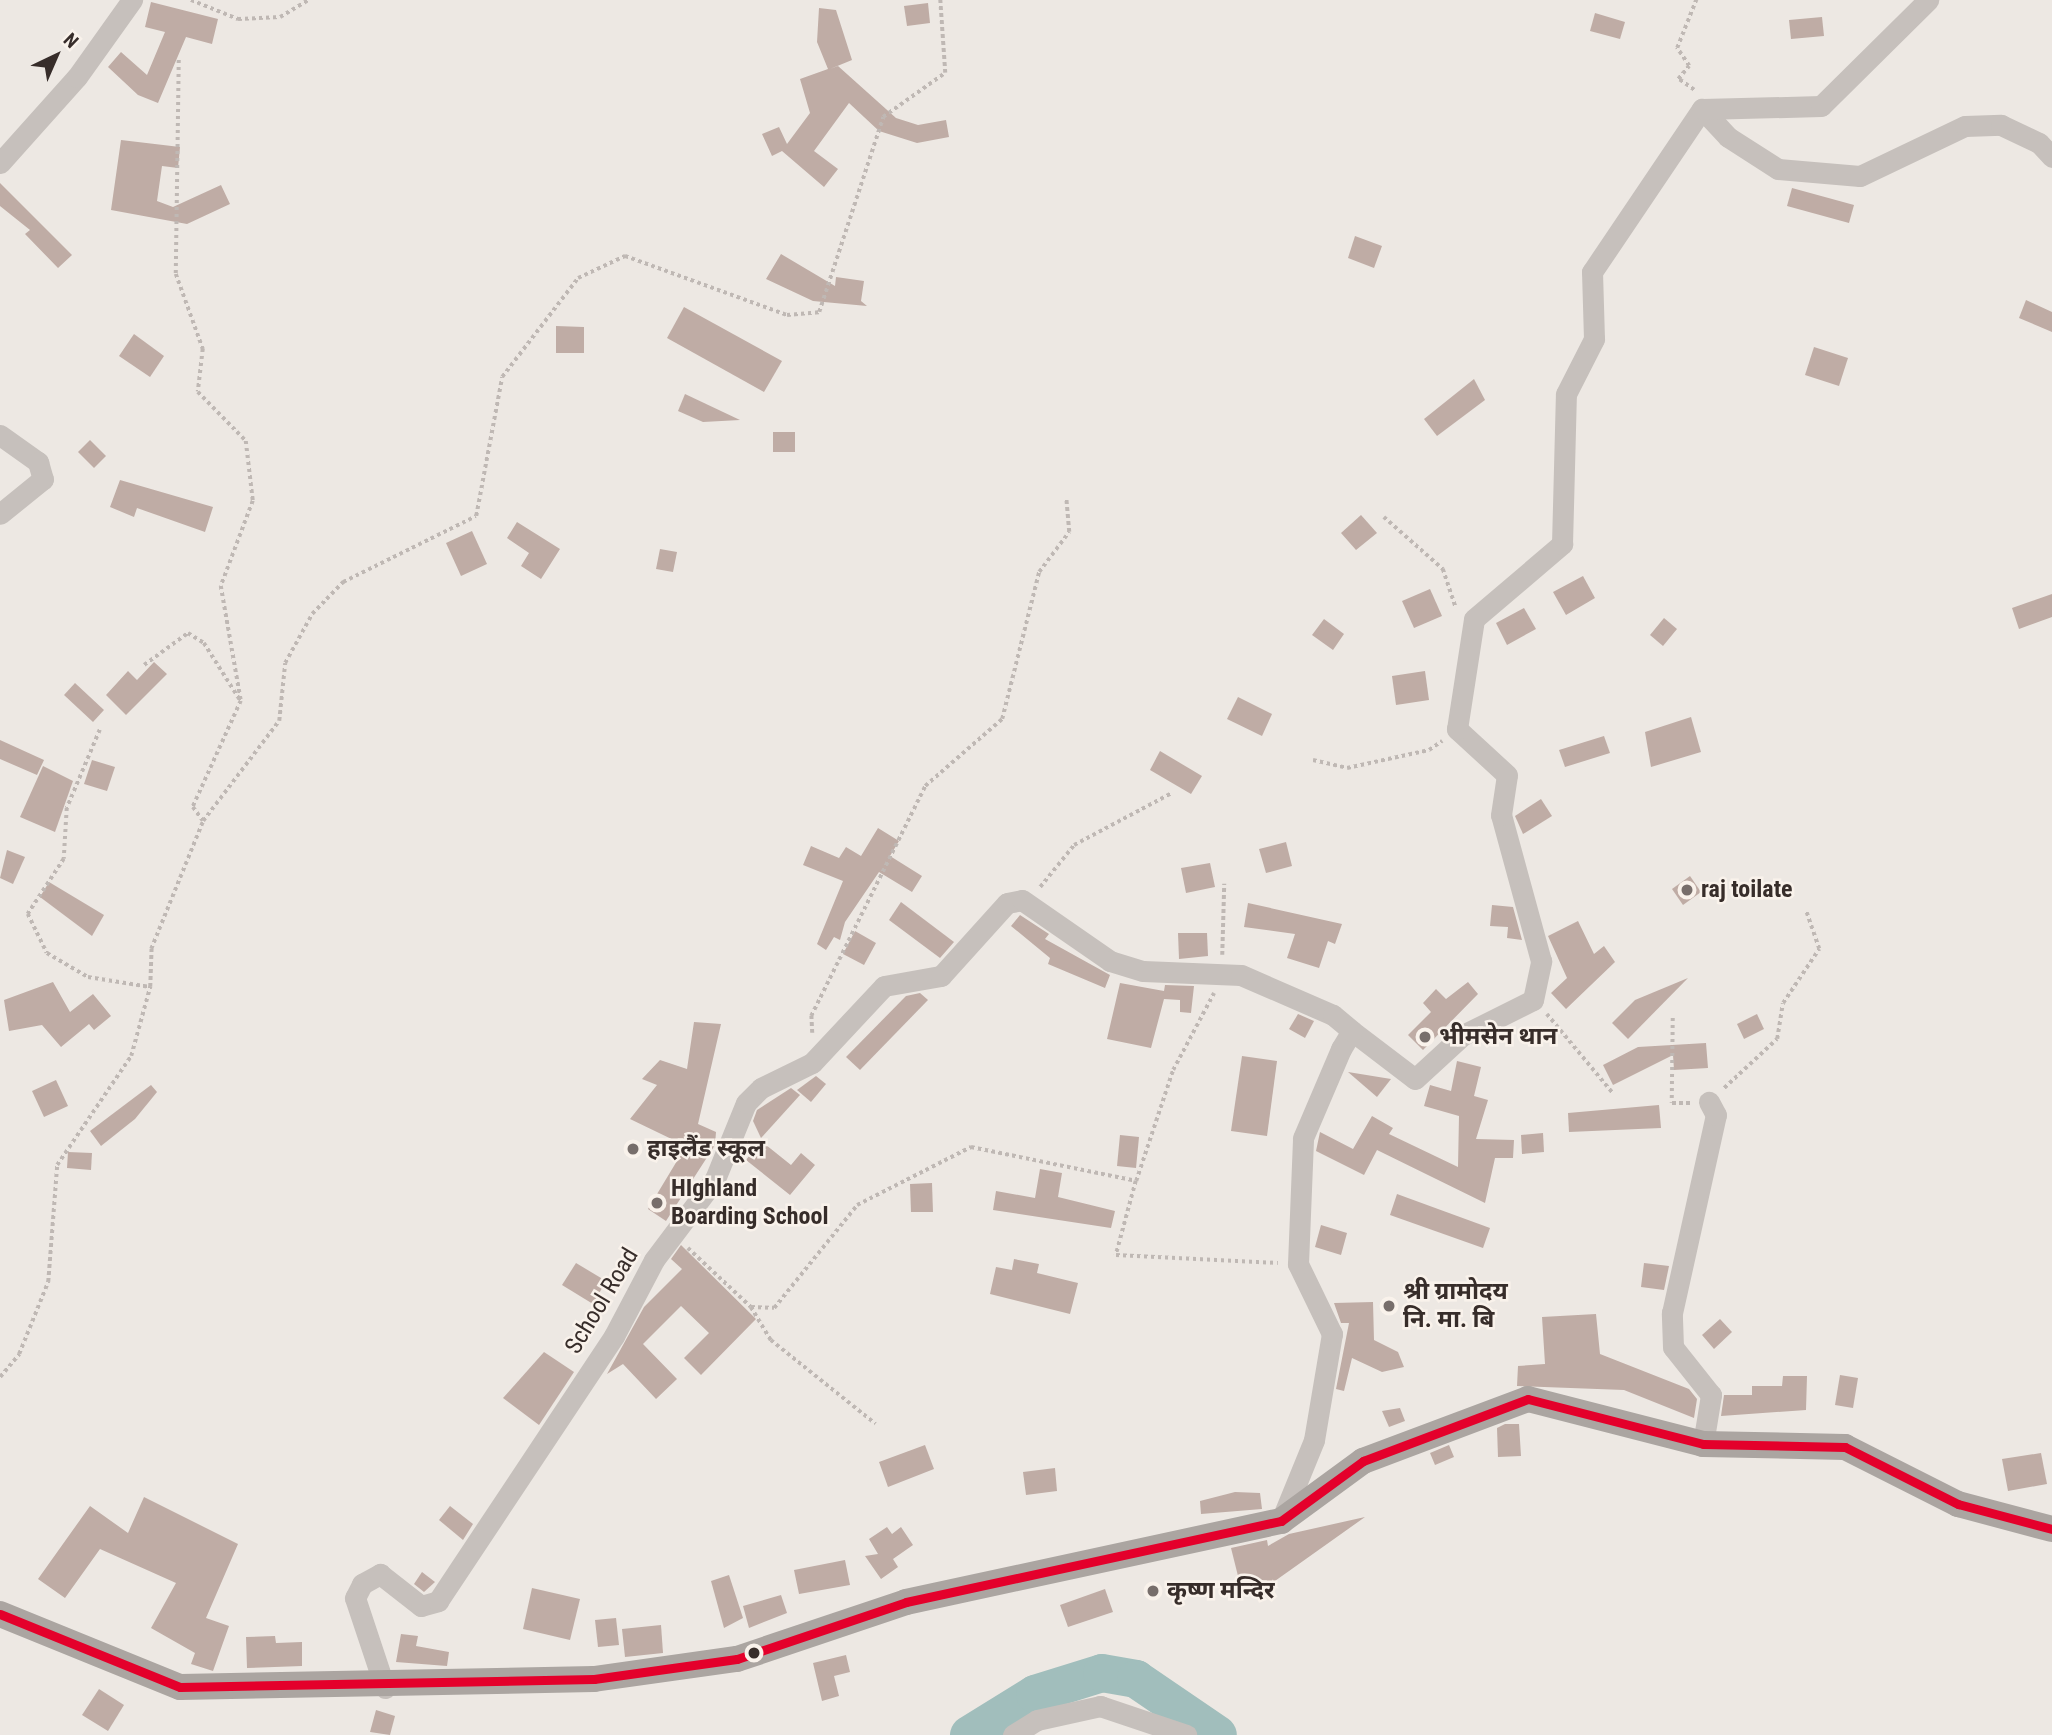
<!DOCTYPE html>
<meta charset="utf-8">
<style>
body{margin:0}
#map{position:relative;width:2052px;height:1735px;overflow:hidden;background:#ede8e3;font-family:"Roboto Condensed","Noto Sans Devanagari",sans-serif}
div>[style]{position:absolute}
.river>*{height:38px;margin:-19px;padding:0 19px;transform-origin:19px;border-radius:19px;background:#a1bebc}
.building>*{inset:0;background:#bfaca5}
.path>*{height:3.5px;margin-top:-1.75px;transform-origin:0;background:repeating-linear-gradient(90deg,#bfb8b4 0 3.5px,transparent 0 7px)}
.minor>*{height:21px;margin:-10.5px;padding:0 10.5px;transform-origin:10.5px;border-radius:10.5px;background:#c6c0bc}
.major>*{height:26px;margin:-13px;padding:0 13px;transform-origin:13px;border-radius:13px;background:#aba5a1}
.bus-1>*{height:9px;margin:-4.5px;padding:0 4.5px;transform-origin:4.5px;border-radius:4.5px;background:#e4002b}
.dots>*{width:19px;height:19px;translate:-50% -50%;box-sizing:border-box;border:4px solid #f9f2eb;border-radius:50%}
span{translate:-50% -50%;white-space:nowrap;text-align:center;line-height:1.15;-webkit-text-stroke:5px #f9f2eb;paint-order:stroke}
.poi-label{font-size:24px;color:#372d2a;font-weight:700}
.left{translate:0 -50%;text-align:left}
.street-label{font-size:24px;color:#372d2a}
.north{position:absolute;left:21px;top:21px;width:70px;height:70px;-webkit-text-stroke:5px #f9f2eb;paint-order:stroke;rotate:44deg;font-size:19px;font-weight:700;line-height:28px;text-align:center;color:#372d2a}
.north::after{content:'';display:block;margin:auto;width:24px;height:32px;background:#372d2a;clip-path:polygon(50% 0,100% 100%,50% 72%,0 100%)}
</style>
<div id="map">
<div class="river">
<i style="left:969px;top:1735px;width:78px;rotate:-31.8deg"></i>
<i style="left:1035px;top:1694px;width:70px;rotate:-17.4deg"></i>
<i style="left:1102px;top:1673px;width:35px;rotate:10deg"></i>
<i style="left:1136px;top:1679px;width:99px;rotate:34.3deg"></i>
</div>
<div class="building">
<i style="clip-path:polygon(151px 2px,218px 19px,212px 44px,186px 37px,158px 103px,138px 95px,108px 67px,121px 52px,147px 75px,165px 32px,145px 27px)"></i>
<i style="clip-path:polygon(928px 3px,930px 23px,907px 26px,904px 6px)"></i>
<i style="clip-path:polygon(819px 8px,836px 10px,852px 60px,830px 69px,838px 66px,896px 118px,918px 125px,946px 120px,949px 137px,917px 143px,879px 131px,849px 103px,814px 151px,838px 169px,824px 187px,782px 151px,772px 156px,762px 134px,779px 127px,787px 144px,810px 113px,800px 79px,828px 69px,817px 42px)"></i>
<i style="clip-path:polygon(1595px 13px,1625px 22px,1620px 39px,1590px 31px)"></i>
<i style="clip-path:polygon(1822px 17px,1824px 36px,1791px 39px,1789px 20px)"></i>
<i style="clip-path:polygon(121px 140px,180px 147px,178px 168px,162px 166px,157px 201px,173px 207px,221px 185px,230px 204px,187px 224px,111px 210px)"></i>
<i style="clip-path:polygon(0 183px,72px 255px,58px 268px,25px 234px,30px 230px,0 206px)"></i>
<i style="clip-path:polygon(1792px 188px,1854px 205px,1849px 223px,1787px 206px)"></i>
<i style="clip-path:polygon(1355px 236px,1382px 246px,1374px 268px,1348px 258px)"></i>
<i style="clip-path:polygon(781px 254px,835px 286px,836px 277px,864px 281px,861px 301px,867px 306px,813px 301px,766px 279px)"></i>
<i style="clip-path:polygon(2026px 300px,2052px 312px,2052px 332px,2019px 318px)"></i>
<i style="clip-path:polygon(684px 307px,782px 361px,764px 392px,667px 338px)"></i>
<i style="clip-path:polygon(556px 326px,584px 327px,584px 353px,556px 353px)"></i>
<i style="clip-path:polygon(134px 334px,164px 356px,150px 377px,119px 356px)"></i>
<i style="clip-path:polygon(1814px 347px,1848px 358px,1839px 386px,1805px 375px)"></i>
<i style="clip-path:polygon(1474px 379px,1485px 400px,1437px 436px,1424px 419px)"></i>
<i style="clip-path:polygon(685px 394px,740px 420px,703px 422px,678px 411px)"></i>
<i style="clip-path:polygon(773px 432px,795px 432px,795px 452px,773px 452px)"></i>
<i style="clip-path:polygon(90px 440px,106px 456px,94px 468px,78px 452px)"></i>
<i style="clip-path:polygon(120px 480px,213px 507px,205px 532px,137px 508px,134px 517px,110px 507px)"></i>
<i style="clip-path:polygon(1361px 515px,1377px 533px,1356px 550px,1341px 533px)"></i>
<i style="clip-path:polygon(517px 522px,560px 549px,541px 579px,521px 566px,529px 553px,507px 538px)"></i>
<i style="clip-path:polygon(472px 531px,487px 564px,461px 576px,446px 543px)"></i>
<i style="clip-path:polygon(660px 549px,677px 552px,673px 572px,656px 569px)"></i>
<i style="clip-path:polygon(1583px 576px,1595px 598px,1566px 615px,1553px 592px)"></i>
<i style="clip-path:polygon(1430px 589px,1442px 616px,1414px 628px,1402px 601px)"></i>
<i style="clip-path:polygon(2052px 594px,2052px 617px,2019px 629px,2012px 608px)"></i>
<i style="clip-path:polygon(1524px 608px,1536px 629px,1507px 645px,1496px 623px)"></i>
<i style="clip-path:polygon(1664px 618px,1677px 629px,1663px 646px,1650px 635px)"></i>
<i style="clip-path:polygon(1324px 619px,1344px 634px,1333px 650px,1312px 635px)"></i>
<i style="clip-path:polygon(154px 662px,167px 674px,126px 715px,106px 695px,128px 671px,137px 680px)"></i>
<i style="clip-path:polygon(1425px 671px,1429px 700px,1396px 705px,1392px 676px)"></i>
<i style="clip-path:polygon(75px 683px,104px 710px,93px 722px,64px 695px)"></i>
<i style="clip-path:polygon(1238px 697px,1272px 714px,1262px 736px,1227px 719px)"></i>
<i style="clip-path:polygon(1691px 717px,1701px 752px,1651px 767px,1645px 732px)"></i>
<i style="clip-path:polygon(1604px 736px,1610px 753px,1565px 767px,1559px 750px)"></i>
<i style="clip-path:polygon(0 740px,44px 760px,37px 775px,0 759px)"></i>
<i style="clip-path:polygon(1160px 751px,1202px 776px,1191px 794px,1150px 770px)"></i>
<i style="clip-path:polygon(92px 760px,115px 767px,107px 791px,84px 784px)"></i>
<i style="clip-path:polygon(43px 766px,73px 781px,55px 832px,20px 817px)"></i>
<i style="clip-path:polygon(1541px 799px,1552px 816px,1523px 834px,1515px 816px)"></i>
<i style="clip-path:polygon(878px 828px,899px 841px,890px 856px,922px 876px,912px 892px,879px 872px,845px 922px,840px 940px,834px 937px,826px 950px,817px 944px,843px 881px,803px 865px,811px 846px,839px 858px,846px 847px,861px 856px)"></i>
<i style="clip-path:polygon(1286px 842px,1292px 866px,1266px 873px,1259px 849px)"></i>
<i style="clip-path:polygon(7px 850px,25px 857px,13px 884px,0 878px)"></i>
<i style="clip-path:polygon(1210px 863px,1215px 887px,1186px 893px,1181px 868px)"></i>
<i style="clip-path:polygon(1690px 876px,1701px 892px,1683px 905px,1672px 889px)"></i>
<i style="clip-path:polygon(49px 882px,104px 915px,92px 936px,40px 897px)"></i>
<i style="clip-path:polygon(901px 902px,954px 942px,940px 958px,889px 920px)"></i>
<i style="clip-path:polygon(1248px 903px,1342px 924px,1335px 944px,1328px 941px,1319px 968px,1287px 958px,1295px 934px,1244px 927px)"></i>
<i style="clip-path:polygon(1492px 905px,1513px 907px,1522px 940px,1507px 938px,1508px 927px,1490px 926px)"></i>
<i style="clip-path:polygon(1020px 915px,1049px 934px,1045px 939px,1110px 975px,1105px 988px,1048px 964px,1050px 958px,1011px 926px)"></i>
<i style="clip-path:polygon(1578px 921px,1594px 954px,1604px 946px,1615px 962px,1566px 1009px,1551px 993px,1567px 978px,1548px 936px)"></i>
<i style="clip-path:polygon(855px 931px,876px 943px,864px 965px,843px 954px)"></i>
<i style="clip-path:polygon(1178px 933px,1207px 933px,1208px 956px,1179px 959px)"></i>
<i style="clip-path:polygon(1688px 978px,1628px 1039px,1612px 1023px,1635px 1000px)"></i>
<i style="clip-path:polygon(53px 982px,70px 1012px,93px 994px,111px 1016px,94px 1030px,89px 1024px,61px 1047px,42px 1025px,9px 1031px,4px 1000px)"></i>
<i style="clip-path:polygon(1468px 982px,1478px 994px,1423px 1050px,1408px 1035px,1431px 1012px,1423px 1003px,1436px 989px,1446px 999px)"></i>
<i style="clip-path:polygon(1120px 983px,1164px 991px,1165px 985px,1194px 986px,1191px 1013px,1180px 1012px,1180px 1000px,1164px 999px,1151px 1048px,1107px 1039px)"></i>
<i style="clip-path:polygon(920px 993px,928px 1000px,860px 1070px,846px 1057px,906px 996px)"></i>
<i style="clip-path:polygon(1298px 1014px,1314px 1021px,1305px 1038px,1289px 1029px)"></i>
<i style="clip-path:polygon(1757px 1014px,1764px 1029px,1744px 1039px,1737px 1024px)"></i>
<i style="clip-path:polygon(694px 1022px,721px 1024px,698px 1124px,716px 1132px,715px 1145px,666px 1221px,648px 1209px,686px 1146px,630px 1119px,657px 1085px,642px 1079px,660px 1060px,687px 1069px)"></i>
<i style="clip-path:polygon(1706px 1043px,1708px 1068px,1674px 1070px,1673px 1055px,1613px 1085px,1603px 1065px,1638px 1047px)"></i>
<i style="clip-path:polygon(1242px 1056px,1277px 1061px,1267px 1136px,1231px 1131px)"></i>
<i style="clip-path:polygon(1457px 1061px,1481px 1067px,1474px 1096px,1488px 1100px,1476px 1139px,1514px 1140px,1513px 1158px,1495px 1158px,1485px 1203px,1377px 1150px,1364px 1175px,1316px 1151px,1320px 1132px,1353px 1149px,1372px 1116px,1393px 1128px,1389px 1134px,1458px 1167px,1459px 1116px,1424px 1106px,1430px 1085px,1451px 1091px)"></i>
<i style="clip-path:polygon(1348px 1072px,1391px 1079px,1377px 1097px)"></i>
<i style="clip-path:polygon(816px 1076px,826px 1084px,811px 1102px,797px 1090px)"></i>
<i style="clip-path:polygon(56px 1080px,68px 1106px,44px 1117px,32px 1091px)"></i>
<i style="clip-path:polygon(151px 1085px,157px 1092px,135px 1119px,101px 1146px,90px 1131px)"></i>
<i style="clip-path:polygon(791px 1088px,800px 1095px,761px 1138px,753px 1121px,757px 1110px)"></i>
<i style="clip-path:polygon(1659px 1105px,1661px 1128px,1569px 1132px,1568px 1113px)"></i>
<i style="clip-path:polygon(1543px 1133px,1544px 1152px,1522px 1154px,1521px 1135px)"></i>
<i style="clip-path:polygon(1120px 1135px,1139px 1137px,1136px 1168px,1117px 1166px)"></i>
<i style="clip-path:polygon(761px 1141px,791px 1165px,801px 1153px,815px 1165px,790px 1195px,746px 1160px)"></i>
<i style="clip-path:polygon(68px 1152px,92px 1153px,91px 1170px,67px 1168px)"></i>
<i style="clip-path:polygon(1040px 1169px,1062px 1173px,1058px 1197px,1115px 1211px,1111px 1228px,993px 1210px,996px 1191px,1035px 1198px)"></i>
<i style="clip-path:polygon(932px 1183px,933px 1212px,911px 1212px,910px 1184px)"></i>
<i style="clip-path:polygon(1397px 1194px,1490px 1228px,1483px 1248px,1390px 1215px)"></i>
<i style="clip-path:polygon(1321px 1225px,1347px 1233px,1341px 1255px,1315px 1247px)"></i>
<i style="clip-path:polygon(681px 1245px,756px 1319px,701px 1375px,684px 1358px,709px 1333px,681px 1306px,643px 1344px,677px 1379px,656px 1399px,623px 1364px,607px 1374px,644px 1307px,682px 1269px,671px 1259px)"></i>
<i style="clip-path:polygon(1014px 1259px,1039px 1264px,1037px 1273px,1078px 1283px,1070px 1314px,990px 1294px,996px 1267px,1012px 1270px)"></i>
<i style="clip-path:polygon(576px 1263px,606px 1281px,593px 1304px,562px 1285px)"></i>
<i style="clip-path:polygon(1644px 1263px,1669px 1266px,1664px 1290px,1641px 1287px)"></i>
<i style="clip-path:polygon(1373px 1302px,1374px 1340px,1398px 1352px,1404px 1367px,1382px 1372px,1352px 1358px,1344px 1391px,1336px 1389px,1349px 1323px,1341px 1323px,1334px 1303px)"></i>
<i style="clip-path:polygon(1596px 1314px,1600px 1354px,1689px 1389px,1697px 1399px,1694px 1418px,1624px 1390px,1517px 1386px,1518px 1366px,1545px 1364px,1542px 1317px)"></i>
<i style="clip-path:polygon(1720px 1319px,1732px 1332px,1714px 1349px,1702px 1335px)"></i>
<i style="clip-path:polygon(544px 1352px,574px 1372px,539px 1425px,503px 1398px)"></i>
<i style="clip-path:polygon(1840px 1375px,1858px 1378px,1853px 1408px,1835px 1405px)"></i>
<i style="clip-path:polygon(1783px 1376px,1807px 1376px,1806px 1410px,1721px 1416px,1724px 1395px,1752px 1395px,1752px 1386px,1782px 1386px)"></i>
<i style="clip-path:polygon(1400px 1408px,1405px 1421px,1389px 1427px,1382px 1411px)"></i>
<i style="clip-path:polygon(1505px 1424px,1519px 1424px,1521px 1456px,1498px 1457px,1497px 1428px)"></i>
<i style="clip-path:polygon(925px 1445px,934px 1469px,888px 1487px,879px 1462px)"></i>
<i style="clip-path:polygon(1449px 1445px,1454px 1457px,1435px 1465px,1430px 1453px)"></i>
<i style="clip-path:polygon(2041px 1453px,2047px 1484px,2008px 1491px,2002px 1459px)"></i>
<i style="clip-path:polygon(1055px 1468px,1057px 1491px,1026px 1495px,1023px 1472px)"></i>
<i style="clip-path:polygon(1235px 1492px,1260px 1493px,1262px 1509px,1201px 1514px,1200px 1501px)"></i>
<i style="clip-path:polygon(144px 1497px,238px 1544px,206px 1618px,229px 1626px,213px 1671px,191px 1664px,195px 1653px,151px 1628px,176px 1583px,100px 1549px,65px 1598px,38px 1579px,90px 1506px,128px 1533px)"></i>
<i style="clip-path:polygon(450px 1506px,473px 1524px,463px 1540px,439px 1520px)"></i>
<i style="clip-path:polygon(1365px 1517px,1268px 1586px,1242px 1592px,1231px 1548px,1267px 1540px,1268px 1546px,1289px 1534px)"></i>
<i style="clip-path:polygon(887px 1527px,892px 1534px,901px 1527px,913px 1545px,893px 1559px,898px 1567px,881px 1579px,865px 1556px,878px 1554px,869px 1539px)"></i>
<i style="clip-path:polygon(845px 1560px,850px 1585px,799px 1594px,794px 1570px)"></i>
<i style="clip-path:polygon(422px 1572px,435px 1582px,424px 1592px,414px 1584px)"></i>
<i style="clip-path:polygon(729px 1575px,743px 1618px,724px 1628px,711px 1581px)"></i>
<i style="clip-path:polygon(532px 1588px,580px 1599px,570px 1640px,523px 1629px)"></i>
<i style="clip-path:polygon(1105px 1589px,1113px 1612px,1068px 1627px,1060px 1605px)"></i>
<i style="clip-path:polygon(781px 1595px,787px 1613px,749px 1628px,743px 1606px)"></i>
<i style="clip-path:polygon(616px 1618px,619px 1645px,598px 1647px,595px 1620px)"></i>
<i style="clip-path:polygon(661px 1625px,663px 1653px,625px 1657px,622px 1629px)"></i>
<i style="clip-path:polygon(401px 1634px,418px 1636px,416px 1646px,449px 1652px,447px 1666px,396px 1662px)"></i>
<i style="clip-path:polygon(275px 1636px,276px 1643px,302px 1642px,302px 1666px,247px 1668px,246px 1637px)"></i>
<i style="clip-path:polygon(846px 1655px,850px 1672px,834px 1676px,839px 1696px,822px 1701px,813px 1663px)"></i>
<i style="clip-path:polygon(99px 1689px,124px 1705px,108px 1731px,82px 1715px)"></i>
<i style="clip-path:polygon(376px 1710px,395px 1716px,390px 1735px,370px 1732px)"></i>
</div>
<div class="path">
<i style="left:191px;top:0;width:51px;rotate:22deg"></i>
<i style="left:238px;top:19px;width:42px;rotate:-2.7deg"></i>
<i style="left:280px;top:17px;width:33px;rotate:-31deg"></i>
<i style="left:179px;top:60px;width:214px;rotate:90.8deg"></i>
<i style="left:176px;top:274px;width:80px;rotate:70.2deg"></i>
<i style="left:203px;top:349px;width:43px;rotate:96.6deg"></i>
<i style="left:198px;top:392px;width:69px;rotate:45.6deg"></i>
<i style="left:246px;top:441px;width:60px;rotate:83.3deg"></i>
<i style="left:253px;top:501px;width:91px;rotate:110.6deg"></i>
<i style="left:221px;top:586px;width:117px;rotate:80.1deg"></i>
<i style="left:241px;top:701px;width:116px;rotate:114.4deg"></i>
<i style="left:193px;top:807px;width:17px;rotate:54deg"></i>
<i style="left:1694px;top:90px;width:19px;rotate:-145deg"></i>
<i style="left:1678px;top:79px;width:17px;rotate:-50deg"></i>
<i style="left:1689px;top:66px;width:22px;rotate:-124deg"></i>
<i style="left:1677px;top:48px;width:52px;rotate:-68.4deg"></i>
<i style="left:1384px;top:517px;width:79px;rotate:41.4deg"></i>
<i style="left:1443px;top:569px;width:41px;rotate:71.6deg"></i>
<i style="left:144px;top:665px;width:54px;rotate:-36deg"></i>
<i style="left:188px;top:633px;width:19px;rotate:32deg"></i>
<i style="left:204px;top:643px;width:67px;rotate:57.7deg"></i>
<i style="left:100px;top:730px;width:85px;rotate:112.9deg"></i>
<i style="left:67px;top:808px;width:51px;rotate:93.4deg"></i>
<i style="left:64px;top:859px;width:66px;rotate:123.2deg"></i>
<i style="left:28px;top:914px;width:43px;rotate:64deg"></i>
<i style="left:47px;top:953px;width:48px;rotate:30.3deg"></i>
<i style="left:88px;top:977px;width:63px;rotate:9.2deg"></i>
<i style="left:1313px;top:760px;width:35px;rotate:13deg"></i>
<i style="left:1347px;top:768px;width:84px;rotate:-12.4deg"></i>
<i style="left:1429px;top:750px;width:16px;rotate:-35deg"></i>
<i style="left:1040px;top:887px;width:54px;rotate:-51deg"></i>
<i style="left:1074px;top:845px;width:109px;rotate:-28deg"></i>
<i style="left:1222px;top:955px;width:71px;rotate:-88.4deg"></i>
<i style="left:1547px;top:1014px;width:102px;rotate:50.2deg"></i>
<i style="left:1673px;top:1018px;width:85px;rotate:90.7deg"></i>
<i style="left:1672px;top:1103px;width:18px"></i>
<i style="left:812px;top:1033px;width:17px;rotate:-93deg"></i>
<i style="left:811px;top:1016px;width:257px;rotate:-63.6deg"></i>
<i style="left:925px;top:786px;width:102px;rotate:-41deg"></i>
<i style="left:1002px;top:719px;width:152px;rotate:-75.9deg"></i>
<i style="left:1039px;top:572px;width:50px;rotate:-53.1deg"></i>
<i style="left:1069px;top:532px;width:32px;rotate:-95deg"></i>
<i style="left:1724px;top:1088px;width:72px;rotate:-42.8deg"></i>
<i style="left:1777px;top:1039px;width:36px;rotate:-81deg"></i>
<i style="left:1783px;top:1003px;width:65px;rotate:-56.3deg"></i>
<i style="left:1819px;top:949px;width:39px;rotate:-109deg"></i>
<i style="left:1136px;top:1181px;width:117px;rotate:-71.6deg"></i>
<i style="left:1173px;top:1070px;width:87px;rotate:-62deg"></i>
<i style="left:688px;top:1248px;width:86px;rotate:43.1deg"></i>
<i style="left:751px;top:1307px;width:23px;rotate:2deg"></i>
<i style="left:774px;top:1308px;width:132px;rotate:-51.1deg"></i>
<i style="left:857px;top:1205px;width:128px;rotate:-27deg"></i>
<i style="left:971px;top:1147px;width:168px;rotate:11.6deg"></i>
<i style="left:1136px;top:1181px;width:77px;rotate:105.1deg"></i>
<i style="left:1116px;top:1255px;width:162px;rotate:2.8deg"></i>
<i style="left:751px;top:1307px;width:39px;rotate:59deg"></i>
<i style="left:771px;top:1340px;width:134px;rotate:38.7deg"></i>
<i style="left:0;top:1377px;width:30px;rotate:-50deg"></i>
<i style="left:19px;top:1354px;width:78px;rotate:-68.1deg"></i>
<i style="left:48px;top:1282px;width:117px;rotate:-85.6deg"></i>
<i style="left:57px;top:1165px;width:132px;rotate:-55.8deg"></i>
<i style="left:131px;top:1056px;width:72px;rotate:-74.6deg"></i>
<i style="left:150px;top:987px;width:38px;rotate:-88deg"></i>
<i style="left:151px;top:949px;width:138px;rotate:-67.9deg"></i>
<i style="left:203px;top:821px;width:126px;rotate:-52.8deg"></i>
<i style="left:279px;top:721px;width:58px;rotate:-84.1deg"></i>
<i style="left:285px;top:663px;width:56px;rotate:-61.1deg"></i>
<i style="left:312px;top:614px;width:45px;rotate:-45.9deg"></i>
<i style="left:343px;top:582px;width:148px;rotate:-26.4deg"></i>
<i style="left:476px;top:516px;width:141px;rotate:-79.4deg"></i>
<i style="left:502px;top:377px;width:125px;rotate:-52.5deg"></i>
<i style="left:578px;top:278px;width:52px;rotate:-25.1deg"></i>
<i style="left:625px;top:256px;width:172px;rotate:20deg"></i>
<i style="left:787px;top:315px;width:32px;rotate:-5deg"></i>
<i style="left:819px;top:312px;width:205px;rotate:-71.8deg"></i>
<i style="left:883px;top:117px;width:76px;rotate:-35.4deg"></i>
<i style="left:945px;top:73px;width:73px;rotate:-93.9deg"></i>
</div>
<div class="minor">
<i style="left:1702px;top:109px;width:38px;rotate:47deg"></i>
<i style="left:1728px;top:137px;width:59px;rotate:32.6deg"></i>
<i style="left:1778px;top:169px;width:82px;rotate:4.9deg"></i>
<i style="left:1860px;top:176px;width:116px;rotate:-25.5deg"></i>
<i style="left:1965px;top:126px;width:36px;rotate:-2deg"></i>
<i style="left:2001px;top:125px;width:42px;rotate:25.3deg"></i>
<i style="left:2039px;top:143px;width:19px;rotate:47deg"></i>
<i style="left:0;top:163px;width:115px;rotate:-48.2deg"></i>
<i style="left:77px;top:77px;width:95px;rotate:-54.5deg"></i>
<i style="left:0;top:435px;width:47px;rotate:35.4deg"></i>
<i style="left:38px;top:462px;width:18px;rotate:74deg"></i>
<i style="left:43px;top:479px;width:55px;rotate:140.9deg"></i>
<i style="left:1703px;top:1444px;width:50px;rotate:-80.7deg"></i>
<i style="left:1711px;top:1395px;width:61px;rotate:-128.4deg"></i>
<i style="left:1673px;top:1347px;width:34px;rotate:-92deg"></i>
<i style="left:1672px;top:1313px;width:203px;rotate:-77.5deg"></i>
<i style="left:1716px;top:1115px;width:15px;rotate:-118deg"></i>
<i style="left:1281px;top:1521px;width:87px;rotate:-67.8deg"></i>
<i style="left:1314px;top:1440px;width:108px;rotate:-80.4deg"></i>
<i style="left:1332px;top:1334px;width:78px;rotate:-115.9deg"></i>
<i style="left:1298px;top:1264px;width:126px;rotate:-87.7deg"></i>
<i style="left:1303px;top:1138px;width:97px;rotate:-66.9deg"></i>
<i style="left:1341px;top:1049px;width:21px;rotate:-59deg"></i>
<i style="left:1352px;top:1031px;width:79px;rotate:37.3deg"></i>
<i style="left:1415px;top:1079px;width:65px;rotate:-42.5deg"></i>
<i style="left:1463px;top:1035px;width:78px;rotate:-26.6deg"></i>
<i style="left:1533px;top:1000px;width:40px;rotate:-78deg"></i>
<i style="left:1541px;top:961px;width:151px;rotate:-105.3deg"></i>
<i style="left:1501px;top:815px;width:40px;rotate:-81.5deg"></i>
<i style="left:1507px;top:775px;width:68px;rotate:-137.4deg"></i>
<i style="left:1457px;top:729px;width:111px;rotate:-81.2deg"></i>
<i style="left:1474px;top:619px;width:116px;rotate:-40.4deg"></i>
<i style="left:1562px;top:544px;width:150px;rotate:-88.5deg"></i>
<i style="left:1566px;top:394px;width:62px;rotate:-63deg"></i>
<i style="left:1594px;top:339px;width:67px;rotate:-91.7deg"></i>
<i style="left:1592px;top:272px;width:197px;rotate:-56deg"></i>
<i style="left:1702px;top:109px;width:119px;rotate:-1.4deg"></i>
<i style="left:1821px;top:106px;width:151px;rotate:-44.7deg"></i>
<i style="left:385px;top:1688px;width:95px;rotate:-108.4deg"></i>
<i style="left:355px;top:1598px;width:16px;rotate:-63deg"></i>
<i style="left:362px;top:1584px;width:21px;rotate:-29deg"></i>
<i style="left:380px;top:1574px;width:52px;rotate:38deg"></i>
<i style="left:421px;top:1606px;width:18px;rotate:-16deg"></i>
<i style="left:438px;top:1601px;width:318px;rotate:-56.4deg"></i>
<i style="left:614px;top:1336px;width:86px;rotate:-62.2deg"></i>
<i style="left:654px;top:1260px;width:101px;rotate:-53deg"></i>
<i style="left:715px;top:1179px;width:82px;rotate:-67.8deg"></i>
<i style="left:746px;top:1103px;width:21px;rotate:-45deg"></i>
<i style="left:761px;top:1088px;width:57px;rotate:-26.1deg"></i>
<i style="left:812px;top:1063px;width:105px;rotate:-46.9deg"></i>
<i style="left:884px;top:986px;width:58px;rotate:-10deg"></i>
<i style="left:941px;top:976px;width:98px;rotate:-47.9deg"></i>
<i style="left:1007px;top:903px;width:15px;rotate:-11deg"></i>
<i style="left:1022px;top:900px;width:107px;rotate:34.7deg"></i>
<i style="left:1110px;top:961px;width:34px;rotate:17deg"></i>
<i style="left:1143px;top:971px;width:98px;rotate:2.3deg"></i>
<i style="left:1241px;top:975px;width:100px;rotate:23.5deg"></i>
<i style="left:1333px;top:1015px;width:25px;rotate:40deg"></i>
<i style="left:1013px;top:1735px;width:28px;rotate:-32deg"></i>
<i style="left:1037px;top:1720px;width:65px;rotate:-12.5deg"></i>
<i style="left:1100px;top:1706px;width:91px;rotate:18.6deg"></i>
</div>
<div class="major">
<i style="left:0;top:1614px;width:194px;rotate:22.1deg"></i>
<i style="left:180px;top:1687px;width:414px;rotate:-1.1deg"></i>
<i style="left:594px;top:1679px;width:144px;rotate:-8deg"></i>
<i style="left:737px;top:1659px;width:178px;rotate:-18.6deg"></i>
<i style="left:906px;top:1602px;width:384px;rotate:-12.2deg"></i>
<i style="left:1281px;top:1521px;width:102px;rotate:-36.2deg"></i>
<i style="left:1363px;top:1461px;width:176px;rotate:-20.6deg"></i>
<i style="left:1528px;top:1399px;width:181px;rotate:14.4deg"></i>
<i style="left:1703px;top:1444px;width:142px;rotate:1.2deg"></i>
<i style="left:1845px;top:1447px;width:127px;rotate:26.8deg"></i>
<i style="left:1958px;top:1504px;width:97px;rotate:14.9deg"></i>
</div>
<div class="bus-1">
<i style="left:0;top:1614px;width:194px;rotate:22.1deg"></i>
<i style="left:180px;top:1687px;width:414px;rotate:-1.1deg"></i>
<i style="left:594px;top:1679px;width:144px;rotate:-8deg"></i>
<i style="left:737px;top:1659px;width:178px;rotate:-18.6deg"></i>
<i style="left:906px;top:1602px;width:384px;rotate:-12.2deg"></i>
<i style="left:1281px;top:1521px;width:102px;rotate:-36.2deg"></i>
<i style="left:1363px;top:1461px;width:176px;rotate:-20.6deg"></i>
<i style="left:1528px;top:1399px;width:181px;rotate:14.4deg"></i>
<i style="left:1703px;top:1444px;width:142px;rotate:1.2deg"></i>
<i style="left:1845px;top:1447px;width:127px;rotate:26.8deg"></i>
<i style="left:1958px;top:1504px;width:97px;rotate:14.9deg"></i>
</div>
<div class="dots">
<i style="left:1687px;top:890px;background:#776e6b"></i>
<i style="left:1425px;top:1037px;background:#776e6b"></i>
<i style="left:633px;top:1149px;background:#776e6b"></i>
<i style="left:657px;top:1203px;background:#776e6b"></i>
<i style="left:1389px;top:1306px;background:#776e6b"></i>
<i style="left:1153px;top:1591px;background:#776e6b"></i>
<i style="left:754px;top:1653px;background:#372d2a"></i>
</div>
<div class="poi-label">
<span class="left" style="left:1701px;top:890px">raj toilate</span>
<span class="left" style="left:1439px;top:1037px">भीमसेन थान</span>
<span class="left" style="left:647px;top:1149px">हाइलैंड स्कूल</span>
<span class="left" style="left:671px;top:1203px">HIghland<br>Boarding School</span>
<span class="left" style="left:1403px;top:1306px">श्री ग्रामोदय<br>नि. मा. बि</span>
<span class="left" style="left:1167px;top:1591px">कृष्ण मन्दिर</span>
</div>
<div class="street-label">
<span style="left:602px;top:1301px;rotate:-59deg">School Road</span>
</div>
<div class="north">N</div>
</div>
